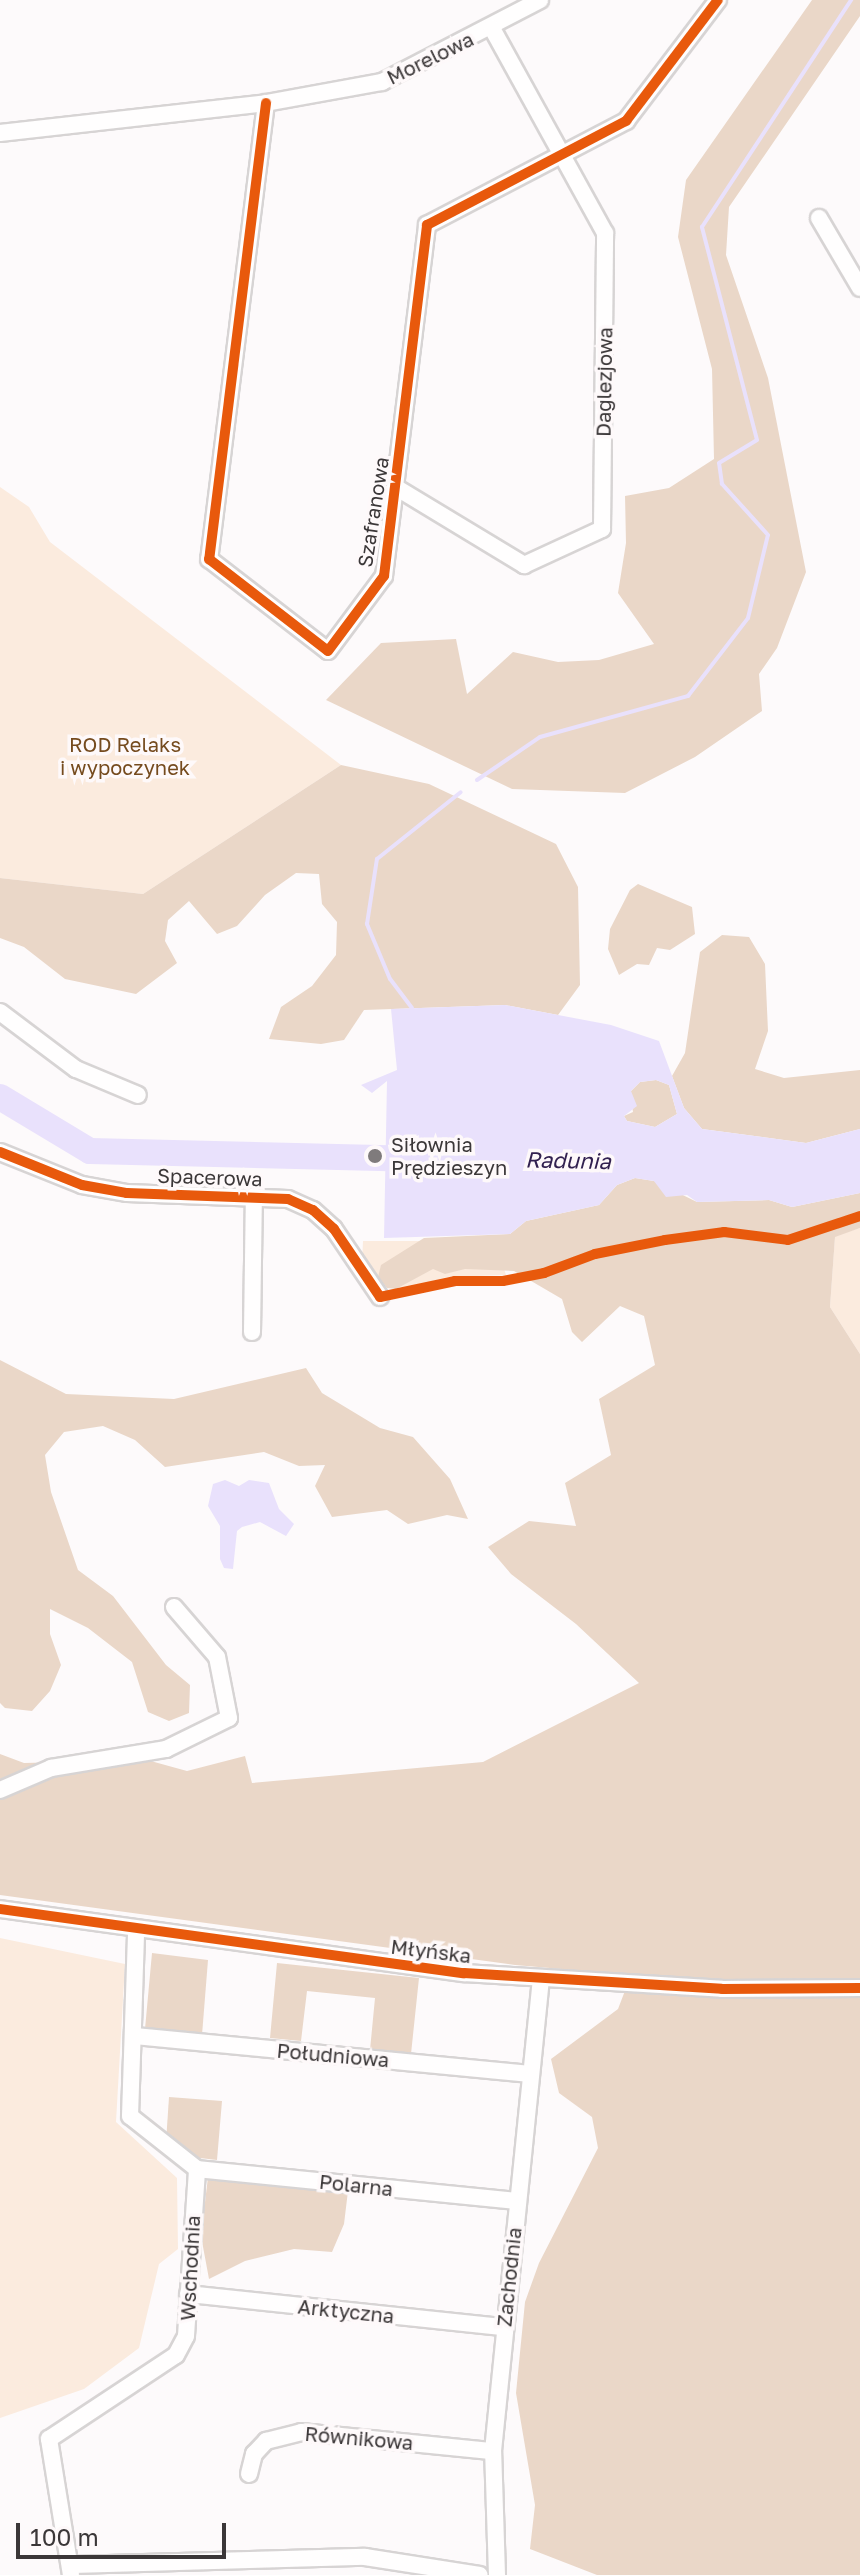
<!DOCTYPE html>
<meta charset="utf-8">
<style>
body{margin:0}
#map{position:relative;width:860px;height:2575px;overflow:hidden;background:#fdfafb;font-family:"Golos Text",sans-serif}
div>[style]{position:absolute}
.green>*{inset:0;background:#fbebde}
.forest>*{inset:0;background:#ead7c8}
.water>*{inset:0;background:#e9e1fc}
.stream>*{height:4px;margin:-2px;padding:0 2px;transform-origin:2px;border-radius:2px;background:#e9e1fc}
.river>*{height:26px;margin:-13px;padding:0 13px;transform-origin:13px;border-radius:13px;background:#e9e1fc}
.roads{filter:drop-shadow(2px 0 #d7d4d4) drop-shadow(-2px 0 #d7d4d4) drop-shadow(0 2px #d7d4d4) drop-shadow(0 -2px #d7d4d4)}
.minor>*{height:16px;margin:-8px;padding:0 8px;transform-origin:8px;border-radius:8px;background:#fffefe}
.cycleway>*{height:10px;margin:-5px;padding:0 5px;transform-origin:5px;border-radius:5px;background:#e8590c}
.dots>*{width:22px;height:22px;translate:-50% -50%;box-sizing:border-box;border:4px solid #fef9fa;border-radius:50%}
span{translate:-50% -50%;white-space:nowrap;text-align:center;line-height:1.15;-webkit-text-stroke:7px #fef9fa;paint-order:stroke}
.street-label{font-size:20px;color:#3b3738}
.park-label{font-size:20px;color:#754b1e}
.poi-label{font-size:20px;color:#3b3738}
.left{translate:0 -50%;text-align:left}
.water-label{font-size:22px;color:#322150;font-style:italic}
.scale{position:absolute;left:16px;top:2523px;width:210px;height:36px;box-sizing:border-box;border:4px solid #3b3738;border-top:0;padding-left:10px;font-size:24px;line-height:28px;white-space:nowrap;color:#3b3738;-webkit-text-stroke:6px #fef9fa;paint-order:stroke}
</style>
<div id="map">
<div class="green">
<i style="clip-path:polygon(0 487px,29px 507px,50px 542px,341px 765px,143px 894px,0 878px)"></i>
<i style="clip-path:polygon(860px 1228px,860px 1354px,830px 1307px,835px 1236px)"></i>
<i style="clip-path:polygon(363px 1241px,495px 1241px,506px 1275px,447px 1277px,407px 1288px,378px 1283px,362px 1263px)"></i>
<i style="clip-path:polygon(0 1938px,125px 1964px,116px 2122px,177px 2178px,178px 2249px,159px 2264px,139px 2348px,84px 2389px,0 2418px)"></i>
</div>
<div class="forest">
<i style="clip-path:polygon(812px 0,860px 0,860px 16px,729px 207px,726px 255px,768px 378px,806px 572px,777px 648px,759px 674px,762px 711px,695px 757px,625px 793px,512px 789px,326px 700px,381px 643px,456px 639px,467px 694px,513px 652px,558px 662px,599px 660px,654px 644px,618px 593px,626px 543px,625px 496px,669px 488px,714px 459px,712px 369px,678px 237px,686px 180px)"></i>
<i style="clip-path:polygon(341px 765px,429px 784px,556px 844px,578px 887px,580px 985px,558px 1015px,505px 1005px,364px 1010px,344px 1040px,321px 1044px,269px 1039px,281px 1007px,312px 986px,336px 955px,337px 922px,322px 904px,319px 874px,296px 873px,265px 895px,237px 926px,217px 934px,189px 901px,168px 920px,165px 941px,177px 963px,136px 994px,65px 979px,24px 947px,0 938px,0 878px,143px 894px)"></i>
<i style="clip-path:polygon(638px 884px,692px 907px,695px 934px,670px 950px,657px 948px,649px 965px,637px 964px,619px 975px,608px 949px,610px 929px,630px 890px)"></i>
<i style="clip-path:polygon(722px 935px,749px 937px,765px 964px,768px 1031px,755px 1069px,784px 1078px,860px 1070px,860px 1129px,806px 1143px,702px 1129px,684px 1108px,672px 1076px,685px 1053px,700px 952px)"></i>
<i style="clip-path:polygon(656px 1080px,669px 1085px,677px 1114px,655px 1127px,627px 1121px,624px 1116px,633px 1112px,630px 1092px,640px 1082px)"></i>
<i style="clip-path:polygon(635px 1178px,654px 1181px,697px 1202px,769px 1200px,792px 1207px,860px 1193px,860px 1228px,835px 1237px,830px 1307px,860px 1354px,860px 2575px,597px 2575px,530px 2549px,535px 2505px,516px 2393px,525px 2302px,539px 2263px,598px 2148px,592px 2117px,559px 2093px,551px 2059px,618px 2009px,631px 1975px,515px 1965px,0 1895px,0 1754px,24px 1763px,147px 1760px,187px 1771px,245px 1756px,252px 1783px,483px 1762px,639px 1683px,576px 1624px,511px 1574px,488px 1547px,529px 1521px,576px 1526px,565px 1483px,611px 1455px,599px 1399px,655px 1365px,644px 1316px,620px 1306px,582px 1342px,572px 1332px,562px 1299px,514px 1271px,465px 1269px,445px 1274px,433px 1269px,396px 1289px,387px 1288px,378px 1277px,381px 1265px,424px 1238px,510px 1234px,526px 1221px,599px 1205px,617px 1185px)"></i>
<i style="clip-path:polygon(0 1360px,66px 1394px,174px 1399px,306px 1368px,322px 1393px,380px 1428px,413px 1437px,450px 1479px,468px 1519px,447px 1515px,408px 1524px,387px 1510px,332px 1517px,315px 1486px,325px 1465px,299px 1466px,264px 1452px,165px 1467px,135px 1440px,103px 1426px,64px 1432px,45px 1455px,51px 1492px,78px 1570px,113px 1596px,166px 1665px,190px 1685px,189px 1713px,169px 1721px,148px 1712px,132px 1662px,88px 1628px,50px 1609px,50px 1634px,61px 1665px,50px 1691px,32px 1711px,5px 1708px,0 1703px)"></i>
<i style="clip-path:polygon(152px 1953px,208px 1960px,202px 2035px,145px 2029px)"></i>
<i style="clip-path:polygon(277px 1963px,419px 1978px,411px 2054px,370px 2050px,375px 1998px,307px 1991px,301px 2041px,270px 2038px)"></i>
<i style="clip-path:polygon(169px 2097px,222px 2101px,217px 2160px,183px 2156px,166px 2142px)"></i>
<i style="clip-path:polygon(208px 2177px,348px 2191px,344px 2224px,332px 2252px,294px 2249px,245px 2261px,209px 2279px,201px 2236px)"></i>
</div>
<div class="water">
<i style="clip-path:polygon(evenodd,505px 1005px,611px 1025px,659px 1041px,684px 1108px,702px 1129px,806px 1143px,860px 1129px,860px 1193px,792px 1207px,769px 1200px,697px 1202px,687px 1195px,666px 1197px,654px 1181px,635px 1178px,617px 1185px,599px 1205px,526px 1221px,510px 1234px,384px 1238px,387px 1081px,372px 1093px,361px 1085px,397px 1070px,391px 1009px,505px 1005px,656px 1080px,669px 1085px,677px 1114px,655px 1127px,627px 1121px,624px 1116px,637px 1106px,631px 1091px,640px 1082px,656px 1080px)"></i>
<i style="clip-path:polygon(225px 1480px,239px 1486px,249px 1480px,269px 1483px,279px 1509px,294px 1524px,286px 1536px,260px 1522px,242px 1527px,237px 1531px,233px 1569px,224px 1568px,220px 1559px,220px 1526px,208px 1506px,213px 1484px)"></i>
</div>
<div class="stream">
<i style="left:477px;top:780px;width:76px;rotate:-34.3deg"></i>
<i style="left:540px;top:737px;width:154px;rotate:-15.5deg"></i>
<i style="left:688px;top:696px;width:98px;rotate:-52.4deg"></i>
<i style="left:748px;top:618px;width:85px;rotate:-76.5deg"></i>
<i style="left:768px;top:535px;width:69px;rotate:-132deg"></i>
<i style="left:722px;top:484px;width:21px;rotate:-98deg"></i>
<i style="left:719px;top:463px;width:44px;rotate:-31.2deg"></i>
<i style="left:757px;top:440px;width:220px;rotate:-104.5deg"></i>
<i style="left:702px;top:227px;width:272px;rotate:-56.7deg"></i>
<i style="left:412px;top:1008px;width:36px;rotate:-127deg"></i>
<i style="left:390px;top:979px;width:60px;rotate:-112.7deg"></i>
<i style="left:367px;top:924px;width:66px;rotate:-81.3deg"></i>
<i style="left:377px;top:859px;width:107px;rotate:-38.6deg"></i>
</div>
<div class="river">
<i style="left:0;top:1097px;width:105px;rotate:31deg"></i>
<i style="left:90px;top:1151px;width:331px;rotate:1.4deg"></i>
</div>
<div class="roads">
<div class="minor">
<i style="left:266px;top:103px;width:460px;rotate:97.1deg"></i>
<i style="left:209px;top:559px;width:150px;rotate:37.7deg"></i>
<i style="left:328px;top:651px;width:94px;rotate:-53.3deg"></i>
<i style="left:384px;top:576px;width:354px;rotate:-83deg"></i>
<i style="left:427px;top:225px;width:225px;rotate:-27.6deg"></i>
<i style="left:626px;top:121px;width:152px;rotate:-52.8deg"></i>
<i style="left:0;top:133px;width:268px;rotate:-6.4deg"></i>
<i style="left:266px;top:103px;width:118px;rotate:-10.3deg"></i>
<i style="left:382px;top:82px;width:178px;rotate:-27.4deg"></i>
<i style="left:819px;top:218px;width:81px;rotate:59.6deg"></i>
<i style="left:397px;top:488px;width:149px;rotate:31.2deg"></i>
<i style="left:524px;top:565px;width:86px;rotate:-24.8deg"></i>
<i style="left:602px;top:529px;width:296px;rotate:-89.4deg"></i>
<i style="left:605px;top:233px;width:234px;rotate:-118.9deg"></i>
<i style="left:0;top:1012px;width:95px;rotate:36.9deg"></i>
<i style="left:76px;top:1069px;width:67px;rotate:22.8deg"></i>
<i style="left:0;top:1152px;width:88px;rotate:21.9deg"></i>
<i style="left:82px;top:1185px;width:46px;rotate:10.1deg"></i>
<i style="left:127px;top:1193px;width:161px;rotate:2.1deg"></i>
<i style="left:288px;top:1199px;width:27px;rotate:24deg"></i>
<i style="left:313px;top:1210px;width:28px;rotate:42deg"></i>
<i style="left:334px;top:1229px;width:82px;rotate:55.9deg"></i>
<i style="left:252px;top:1332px;width:136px;rotate:-89.2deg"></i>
<i style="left:0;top:1790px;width:56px;rotate:-23.3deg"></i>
<i style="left:51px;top:1768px;width:117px;rotate:-9.4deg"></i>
<i style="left:166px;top:1749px;width:70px;rotate:-26.2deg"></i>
<i style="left:229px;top:1718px;width:62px;rotate:-101.1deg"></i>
<i style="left:217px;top:1657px;width:66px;rotate:-130.7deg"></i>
<i style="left:0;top:1909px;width:468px;rotate:7.9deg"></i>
<i style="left:464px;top:1973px;width:258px;rotate:3.5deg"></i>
<i style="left:722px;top:1989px;width:138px;rotate:-0.4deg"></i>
<i style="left:135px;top:2036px;width:397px;rotate:5.5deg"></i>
<i style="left:197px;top:2169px;width:321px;rotate:5.7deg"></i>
<i style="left:188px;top:2294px;width:317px;rotate:6deg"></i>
<i style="left:249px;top:2474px;width:21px;rotate:-76deg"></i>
<i style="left:254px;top:2454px;width:18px;rotate:-47deg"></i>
<i style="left:266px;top:2441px;width:36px;rotate:-14deg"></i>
<i style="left:301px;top:2432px;width:193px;rotate:5.7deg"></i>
<i style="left:72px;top:2565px;width:293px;rotate:-1.6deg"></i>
<i style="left:365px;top:2557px;width:116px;rotate:8.9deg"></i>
<i style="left:71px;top:2575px;width:138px;rotate:-99.2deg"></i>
<i style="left:49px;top:2439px;width:152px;rotate:-33.5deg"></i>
<i style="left:176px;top:2355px;width:21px;rotate:-62deg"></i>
<i style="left:186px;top:2336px;width:167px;rotate:-86.2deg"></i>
<i style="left:197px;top:2169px;width:85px;rotate:-141.7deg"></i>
<i style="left:130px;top:2116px;width:185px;rotate:-88.1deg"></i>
<i style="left:497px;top:2575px;width:124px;rotate:-91.8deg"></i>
<i style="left:493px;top:2451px;width:473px;rotate:-84.2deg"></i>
</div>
</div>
<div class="cycleway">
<i style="left:266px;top:103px;width:460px;rotate:97.1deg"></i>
<i style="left:209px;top:559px;width:150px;rotate:37.7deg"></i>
<i style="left:328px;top:651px;width:94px;rotate:-53.3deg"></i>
<i style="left:384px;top:576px;width:354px;rotate:-83deg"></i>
<i style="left:427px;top:225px;width:225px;rotate:-27.6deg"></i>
<i style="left:626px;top:121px;width:152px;rotate:-52.8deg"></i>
<i style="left:0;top:1152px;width:88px;rotate:21.9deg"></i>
<i style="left:82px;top:1185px;width:46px;rotate:10.1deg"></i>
<i style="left:127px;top:1193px;width:161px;rotate:2.1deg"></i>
<i style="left:288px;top:1199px;width:27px;rotate:24deg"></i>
<i style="left:313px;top:1210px;width:28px;rotate:42deg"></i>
<i style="left:334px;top:1229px;width:82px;rotate:55.9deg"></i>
<i style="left:380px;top:1297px;width:77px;rotate:-12deg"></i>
<i style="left:455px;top:1281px;width:48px"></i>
<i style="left:503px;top:1281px;width:42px;rotate:-11deg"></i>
<i style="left:544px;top:1273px;width:54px;rotate:-20.4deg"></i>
<i style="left:595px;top:1254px;width:71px;rotate:-11.3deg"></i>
<i style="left:665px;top:1240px;width:60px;rotate:-7.7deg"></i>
<i style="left:724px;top:1232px;width:64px;rotate:7.1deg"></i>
<i style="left:788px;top:1240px;width:76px;rotate:-18.4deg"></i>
<i style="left:0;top:1909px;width:468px;rotate:7.9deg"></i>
<i style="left:464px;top:1973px;width:258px;rotate:3.5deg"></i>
<i style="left:722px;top:1989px;width:138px;rotate:-0.4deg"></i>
</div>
<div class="dots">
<i style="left:375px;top:1156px;background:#7f7b7c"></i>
</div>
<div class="street-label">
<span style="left:430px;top:58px;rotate:-26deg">Morelowa</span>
<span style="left:604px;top:382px;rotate:-89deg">Daglezjowa</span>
<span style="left:373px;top:512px;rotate:-81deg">Szafranowa</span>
<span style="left:210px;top:1177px;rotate:2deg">Spacerowa</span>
<span style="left:431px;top:1951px;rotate:7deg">Młyńska</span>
<span style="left:333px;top:2055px;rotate:5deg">Południowa</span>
<span style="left:356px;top:2185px;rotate:6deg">Polarna</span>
<span style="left:190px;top:2268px;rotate:-87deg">Wschodnia</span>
<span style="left:509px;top:2277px;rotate:-84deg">Zachodnia</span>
<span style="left:346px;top:2311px;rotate:6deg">Arktyczna</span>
<span style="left:359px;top:2438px;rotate:5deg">Równikowa</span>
</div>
<div class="park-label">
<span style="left:125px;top:756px">ROD Relaks<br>i wypoczynek</span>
</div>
<div class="poi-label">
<span class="left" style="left:391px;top:1156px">Siłownia<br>Prędzieszyn</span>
</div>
<div class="water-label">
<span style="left:568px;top:1160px;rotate:1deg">Radunia</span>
</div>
<div class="scale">100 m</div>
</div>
